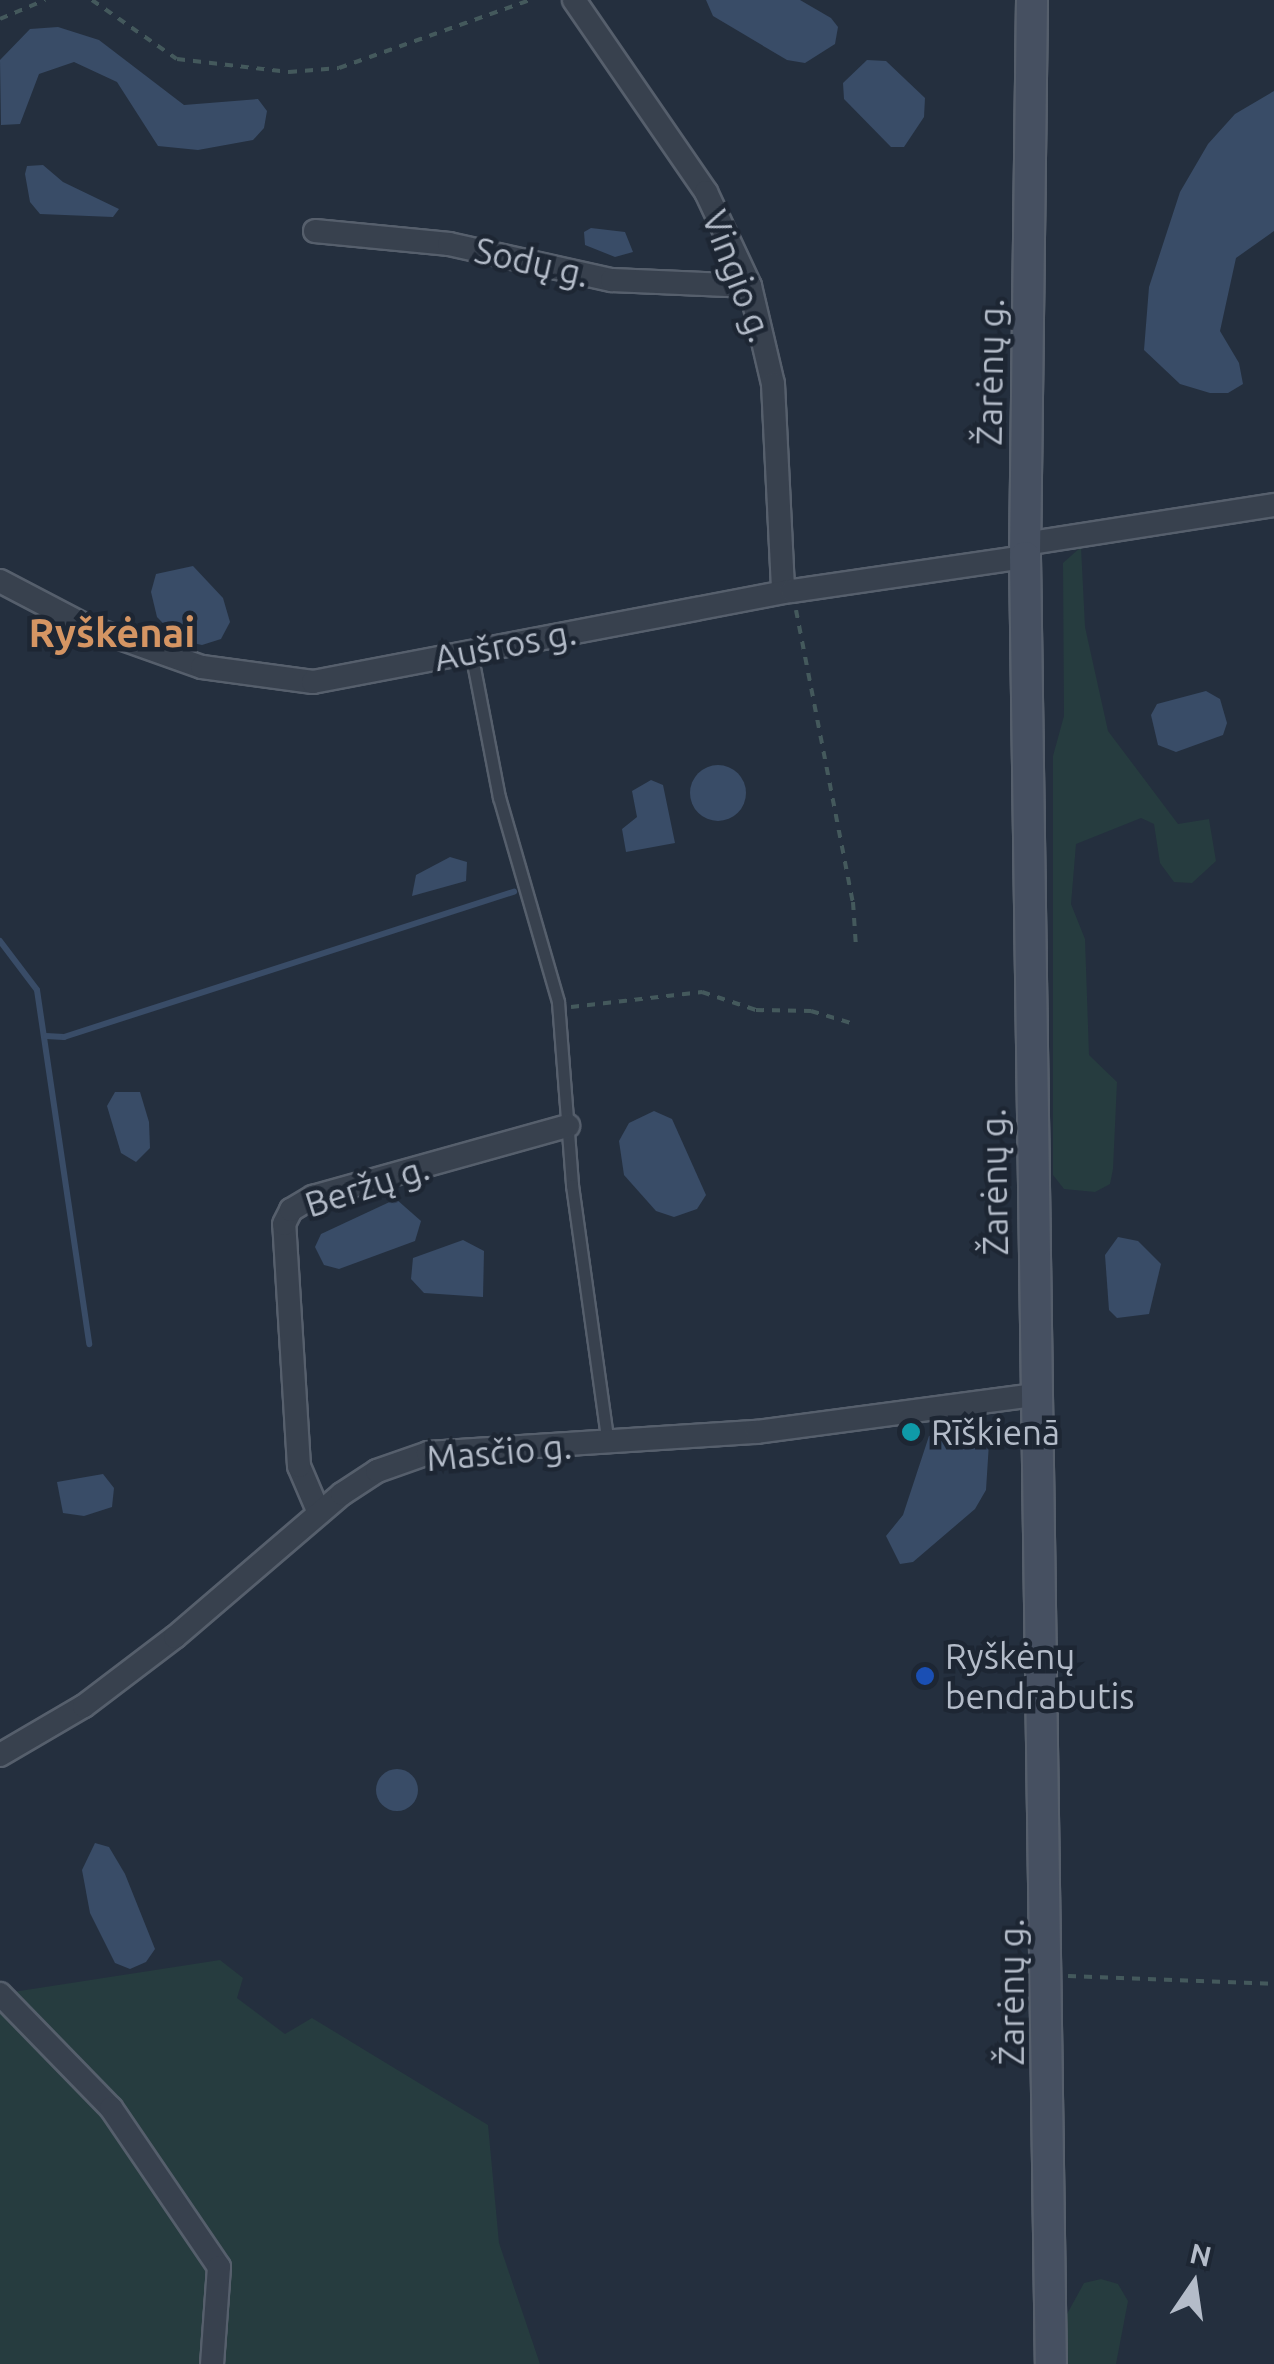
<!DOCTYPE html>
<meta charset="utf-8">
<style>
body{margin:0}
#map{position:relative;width:1274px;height:2364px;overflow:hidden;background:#242f3e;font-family:Ubuntu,sans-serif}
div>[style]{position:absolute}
.green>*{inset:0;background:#263c3f}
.water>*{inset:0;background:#394c67}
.round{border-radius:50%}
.stream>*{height:6px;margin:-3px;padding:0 3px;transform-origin:3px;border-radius:3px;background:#394c67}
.path>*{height:4px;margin-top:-2px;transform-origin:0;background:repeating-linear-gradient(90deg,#44595c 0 8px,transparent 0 16px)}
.roads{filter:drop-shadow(2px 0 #565f6c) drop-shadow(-2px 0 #565f6c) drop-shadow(0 2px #565f6c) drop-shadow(0 -2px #565f6c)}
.lane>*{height:11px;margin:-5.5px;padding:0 5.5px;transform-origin:5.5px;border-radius:5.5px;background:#38414e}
.street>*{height:22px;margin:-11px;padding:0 11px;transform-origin:11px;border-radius:11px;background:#38414e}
.secondary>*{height:30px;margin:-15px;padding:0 15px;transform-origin:15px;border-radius:15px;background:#465061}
.dots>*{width:28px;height:28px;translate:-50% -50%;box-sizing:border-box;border:5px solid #1d2633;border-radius:50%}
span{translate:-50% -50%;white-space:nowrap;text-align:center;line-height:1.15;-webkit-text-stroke:9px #1d2633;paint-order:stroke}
.street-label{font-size:35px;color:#b4bcc9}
.poi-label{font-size:35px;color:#b4bcc9}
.left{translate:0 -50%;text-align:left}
.quarter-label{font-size:40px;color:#d59563;font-weight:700}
.north{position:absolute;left:1144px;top:2234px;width:100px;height:100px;-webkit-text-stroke:8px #1d2633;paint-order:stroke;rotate:13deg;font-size:28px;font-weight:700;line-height:40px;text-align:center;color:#b4bcc9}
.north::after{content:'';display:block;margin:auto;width:35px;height:45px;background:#b4bcc9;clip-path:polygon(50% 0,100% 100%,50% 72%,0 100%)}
</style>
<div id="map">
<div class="green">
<i style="clip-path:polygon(1081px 547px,1085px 627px,1108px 731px,1178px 824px,1209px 819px,1216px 861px,1192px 883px,1174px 882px,1160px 863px,1154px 824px,1141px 818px,1076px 844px,1071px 904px,1085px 939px,1089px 1055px,1117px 1082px,1113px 1169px,1110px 1184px,1095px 1192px,1064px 1189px,1053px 1175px,1053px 756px,1064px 716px,1063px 563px)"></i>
<i style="clip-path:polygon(220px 1960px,243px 1978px,237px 1998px,285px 2034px,312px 2018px,488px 2125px,499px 2243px,540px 2364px,0 2364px,0 1994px)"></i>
<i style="clip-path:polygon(1101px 2279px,1118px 2284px,1128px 2301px,1116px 2364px,1067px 2364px,1067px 2314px,1084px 2283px)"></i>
</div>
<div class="water">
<i style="clip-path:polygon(706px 0,800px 0,831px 18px,838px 27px,835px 44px,805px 63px,787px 60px,713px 16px)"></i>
<i style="clip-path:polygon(58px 27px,99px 40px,184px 105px,258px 99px,267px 111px,264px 128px,253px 140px,198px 150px,158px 146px,117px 82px,74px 62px,39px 74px,20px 124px,1px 125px,0 60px,30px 29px)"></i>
<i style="clip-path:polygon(867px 60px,886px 61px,925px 98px,924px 117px,904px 147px,891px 147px,844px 99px,843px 83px)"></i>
<i style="clip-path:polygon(1274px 91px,1274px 231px,1236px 258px,1220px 331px,1239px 363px,1243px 384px,1228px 393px,1210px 393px,1180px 384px,1144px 350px,1149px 287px,1180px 192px,1208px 144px,1235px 114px)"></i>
<i style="clip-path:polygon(43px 165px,63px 182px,119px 209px,113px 217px,40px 214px,30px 202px,25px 174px,27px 166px)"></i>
<i style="clip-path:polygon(591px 228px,625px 232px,633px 252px,615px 257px,585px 245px,584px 232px)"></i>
<i style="clip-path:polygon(193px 566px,223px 598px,230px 622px,221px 639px,202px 645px,179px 640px,157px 617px,151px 592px,156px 574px)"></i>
<i style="clip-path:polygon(1206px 691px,1220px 699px,1227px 723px,1223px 735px,1176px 752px,1158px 745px,1151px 715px,1157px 704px)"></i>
<i class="round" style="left:690px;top:765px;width:56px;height:56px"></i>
<i style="clip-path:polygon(651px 780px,663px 785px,675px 843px,626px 852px,622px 829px,637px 817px,632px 791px)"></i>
<i style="clip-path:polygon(450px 857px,467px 862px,466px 881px,412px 896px,416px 875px)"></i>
<i style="clip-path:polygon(115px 1092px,140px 1092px,149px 1122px,150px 1148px,136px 1162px,121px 1153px,107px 1106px)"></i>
<i style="clip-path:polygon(654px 1111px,672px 1119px,706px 1195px,697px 1209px,674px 1217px,656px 1211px,624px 1175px,619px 1141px,629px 1123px)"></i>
<i style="clip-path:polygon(396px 1199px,421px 1221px,415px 1241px,339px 1269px,324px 1265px,315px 1247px,321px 1234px)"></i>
<i style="clip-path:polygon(1118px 1237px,1138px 1241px,1161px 1264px,1149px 1314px,1117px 1318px,1109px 1310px,1105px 1255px)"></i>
<i style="clip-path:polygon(463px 1240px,484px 1251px,483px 1297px,424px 1293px,411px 1279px,413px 1258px)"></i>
<i style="clip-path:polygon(979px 1421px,990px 1427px,986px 1490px,975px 1509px,913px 1562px,900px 1564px,886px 1536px,903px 1515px,929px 1436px)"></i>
<i style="clip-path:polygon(103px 1474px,114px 1488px,112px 1507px,84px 1516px,63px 1513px,57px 1482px)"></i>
<i class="round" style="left:376px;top:1769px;width:42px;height:42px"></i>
<i style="clip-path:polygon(95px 1843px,109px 1847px,125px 1874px,155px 1949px,146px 1962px,130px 1969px,115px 1963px,90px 1913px,82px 1870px)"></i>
</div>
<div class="stream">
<i style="left:0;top:941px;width:61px;rotate:52.9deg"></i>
<i style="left:37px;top:990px;width:358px;rotate:81.6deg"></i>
<i style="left:46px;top:1036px;width:18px;rotate:3deg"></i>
<i style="left:64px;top:1037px;width:473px;rotate:-17.9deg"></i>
</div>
<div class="path">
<i style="left:92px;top:0;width:103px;rotate:34.8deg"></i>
<i style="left:177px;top:59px;width:113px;rotate:6.6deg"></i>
<i style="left:289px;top:72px;width:50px;rotate:-4.6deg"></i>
<i style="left:339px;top:68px;width:203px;rotate:-19.6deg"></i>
<i style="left:0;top:19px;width:49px;rotate:-22.9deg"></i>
<i style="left:796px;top:610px;width:298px;rotate:79deg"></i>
<i style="left:853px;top:902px;width:45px;rotate:86.2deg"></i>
<i style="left:571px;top:1007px;width:132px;rotate:-6.5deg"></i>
<i style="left:702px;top:992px;width:57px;rotate:18.4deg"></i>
<i style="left:756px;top:1010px;width:55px;rotate:1deg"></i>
<i style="left:811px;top:1011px;width:42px;rotate:16.7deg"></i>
<i style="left:1068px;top:1976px;width:206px;rotate:2.2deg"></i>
</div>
<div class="roads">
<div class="lane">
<i style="left:471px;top:652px;width:148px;rotate:79.1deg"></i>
<i style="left:499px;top:797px;width:213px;rotate:73.9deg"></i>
<i style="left:558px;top:1002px;width:184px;rotate:85.6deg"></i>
<i style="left:572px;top:1185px;width:260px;rotate:82.1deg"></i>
</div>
<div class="street">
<i style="left:574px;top:0;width:233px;rotate:55.5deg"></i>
<i style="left:706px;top:192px;width:104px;rotate:64.9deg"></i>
<i style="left:750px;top:286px;width:101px;rotate:76.8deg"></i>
<i style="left:773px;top:384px;width:208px;rotate:87.2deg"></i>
<i style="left:315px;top:231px;width:135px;rotate:5.5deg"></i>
<i style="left:449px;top:244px;width:167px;rotate:12.5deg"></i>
<i style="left:612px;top:280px;width:138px;rotate:2.5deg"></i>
<i style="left:1025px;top:544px;width:252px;rotate:-8.9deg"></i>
<i style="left:0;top:581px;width:97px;rotate:27.6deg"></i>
<i style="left:86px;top:626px;width:123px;rotate:19.5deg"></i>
<i style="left:202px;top:667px;width:112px;rotate:7.7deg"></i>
<i style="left:313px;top:682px;width:488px;rotate:-10.8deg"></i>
<i style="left:792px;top:591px;width:235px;rotate:-8.3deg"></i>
<i style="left:319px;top:1513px;width:51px;rotate:-113.1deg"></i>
<i style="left:299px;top:1466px;width:242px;rotate:-93.5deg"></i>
<i style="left:284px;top:1224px;width:16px;rotate:-63deg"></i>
<i style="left:291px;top:1210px;width:26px;rotate:-31deg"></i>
<i style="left:313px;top:1197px;width:265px;rotate:-15.6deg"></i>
<i style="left:0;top:1755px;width:97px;rotate:-30.3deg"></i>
<i style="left:84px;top:1706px;width:114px;rotate:-37.2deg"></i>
<i style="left:175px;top:1637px;width:220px;rotate:-40.6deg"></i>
<i style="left:342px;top:1494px;width:42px;rotate:-33.3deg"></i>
<i style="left:377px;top:1471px;width:54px;rotate:-19.4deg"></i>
<i style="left:428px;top:1453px;width:330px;rotate:-3.7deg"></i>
<i style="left:757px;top:1432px;width:279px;rotate:-7.6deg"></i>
<i style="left:0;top:1994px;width:159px;rotate:45.8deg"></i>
<i style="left:111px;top:2108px;width:192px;rotate:55.8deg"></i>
<i style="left:219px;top:2267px;width:97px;rotate:94.1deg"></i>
</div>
<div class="secondary">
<i style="left:1032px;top:0;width:557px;rotate:90.72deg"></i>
<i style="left:1025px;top:557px;width:1807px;rotate:89.18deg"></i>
</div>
</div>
<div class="dots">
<i style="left:911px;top:1432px;background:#0f9aa8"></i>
<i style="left:925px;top:1676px;background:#1a4fb4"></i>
</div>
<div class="street-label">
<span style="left:532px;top:262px;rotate:13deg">Sodų g.</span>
<span style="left:738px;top:276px;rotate:69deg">Vingio g.</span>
<span style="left:990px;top:372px;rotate:-89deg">Žarėnų g.</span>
<span style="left:505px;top:645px;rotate:-11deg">Aušros g.</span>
<span style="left:994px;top:1182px;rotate:-91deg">Žarėnų g.</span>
<span style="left:367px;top:1186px;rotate:-18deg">Beržų g.</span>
<span style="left:499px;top:1452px;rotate:-5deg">Masčio g.</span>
<span style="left:1011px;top:1992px;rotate:-90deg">Žarėnų g.</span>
</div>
<div class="poi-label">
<span class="left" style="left:931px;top:1432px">Rīškienā</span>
<span class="left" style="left:945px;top:1676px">Ryškėnų<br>bendrabutis</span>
</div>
<div class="quarter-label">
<span style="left:112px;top:633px">Ryškėnai</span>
</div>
<div class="north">N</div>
</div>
